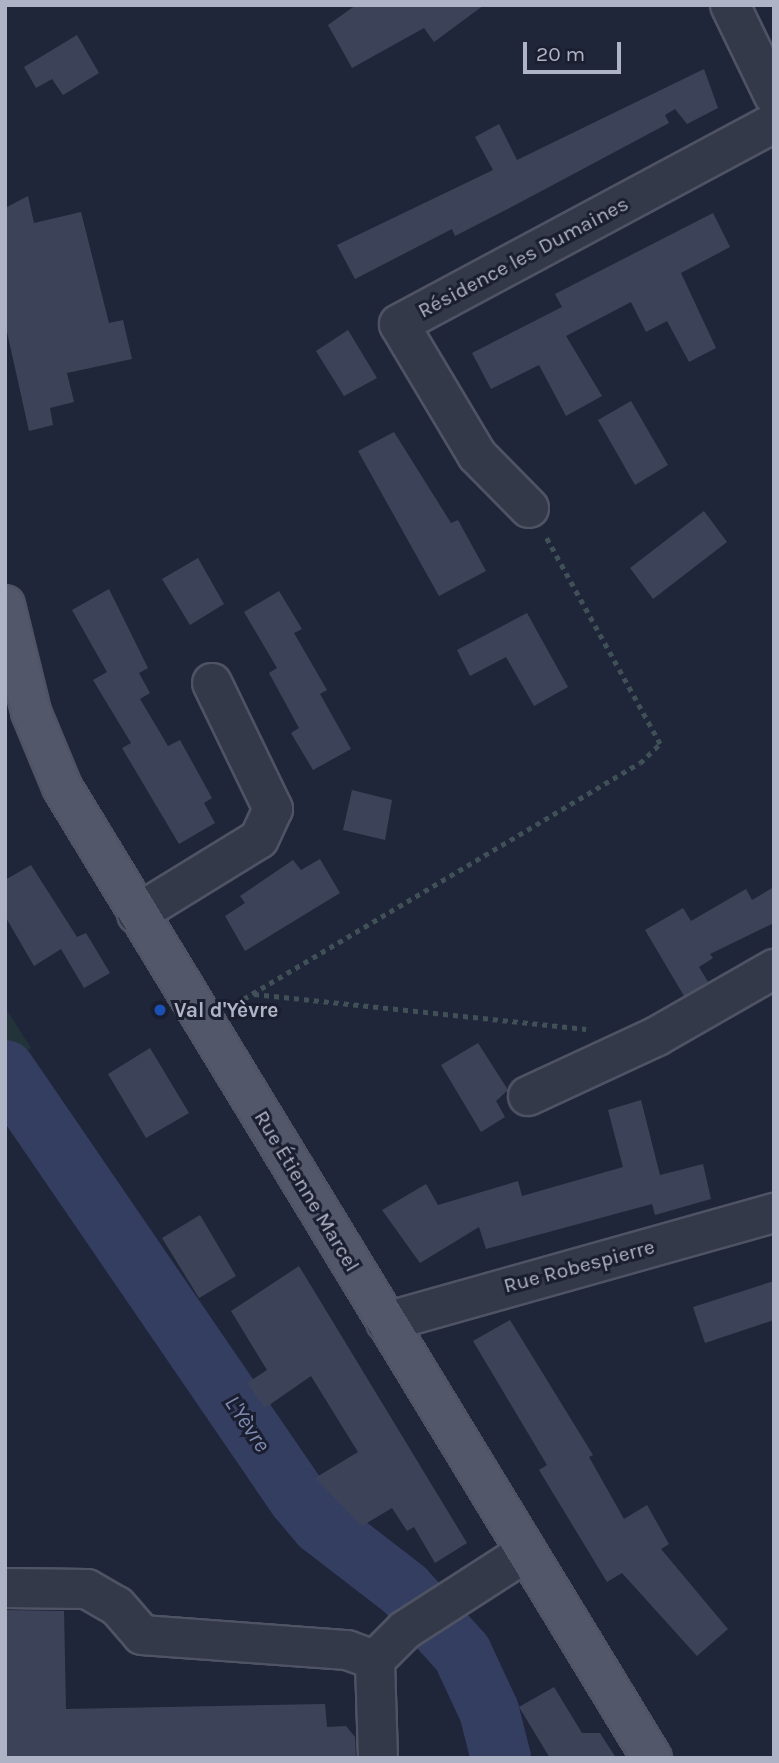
<!DOCTYPE html>
<meta charset="utf-8">
<style>
body{margin:0}
#map{position:relative;width:779px;height:1763px;overflow:hidden;background:#202639;font-family:Karla,sans-serif}
div>[style]{position:absolute}
.green>*{inset:0;background:#22333a}
.river>*{height:60px;margin:-30px;padding:0 30px;transform-origin:30px;border-radius:30px;background:#343e61}
.building>*{inset:0;background:#3c4359}
.path>*{height:4.5px;margin-top:-2.25px;transform-origin:0;background:repeating-linear-gradient(90deg,#405057 0 5px,transparent 0 10px)}
.roads{filter:drop-shadow(2px 0 #4f5364) drop-shadow(-2px 0 #4f5364) drop-shadow(0 2px #4f5364) drop-shadow(0 -2px #4f5364)}
.minor>*{height:38px;margin:-19px;padding:0 19px;transform-origin:19px;border-radius:19px;background:#343949}
.major>*{height:38px;margin:-19px;padding:0 19px;transform-origin:19px;border-radius:19px;background:#525769}
.dots>*{width:19px;height:19px;translate:-50% -50%;box-sizing:border-box;border:4px solid #1a1e2e;border-radius:50%}
span{translate:-50% -50%;white-space:nowrap;text-align:center;line-height:1.15;-webkit-text-stroke:6px #1a1e2e;paint-order:stroke}
.street-label{font-size:21px;color:#afb3c6}
.poi-label{font-size:21px;color:#afb3c6;font-weight:700}
.left{translate:0 -50%;text-align:left}
.water-label{font-size:23px;color:#7e8bb3;font-style:italic}
.frame{position:absolute;inset:0;border:7px solid #afb3c6;pointer-events:none}
.scale{position:absolute;left:523px;top:42px;width:98px;height:32px;box-sizing:border-box;border:4px solid #afb3c6;border-top:0;padding-left:9px;font-size:21px;line-height:24px;white-space:nowrap;color:#afb3c6;-webkit-text-stroke:5px #1a1e2e;paint-order:stroke}
</style>
<div id="map">
<div class="green">
<i style="clip-path:polygon(5px 1007px,31px 1048px,5px 1064px)"></i>
</div>
<div class="river">
<i style="left:5px;top:1070px;width:519px;rotate:55.61deg"></i>
<i style="left:298px;top:1498px;width:35px;rotate:50deg"></i>
<i style="left:321px;top:1525px;width:106px;rotate:37.7deg"></i>
<i style="left:405px;top:1590px;width:85px;rotate:47.9deg"></i>
<i style="left:462px;top:1653px;width:64px;rotate:65deg"></i>
<i style="left:489px;top:1711px;width:49px;rotate:75.7deg"></i>
</div>
<div class="building">
<i style="clip-path:polygon(356px 5px,484px 5px,434px 42px,424px 28px,352px 68px,328px 25px)"></i>
<i style="clip-path:polygon(77px 35px,99px 73px,63px 95px,52px 79px,36px 88px,24px 67px)"></i>
<i style="clip-path:polygon(704px 69px,718px 108px,687px 124px,675px 109px,665px 115px,669px 123px,519px 203px,455px 236px,452px 229px,355px 279px,337px 245px,493px 170px,475px 137px,499px 124px,517px 160px)"></i>
<i style="clip-path:polygon(28px 196px,34px 223px,81px 212px,109px 323px,123px 320px,132px 359px,67px 373px,74px 402px,50px 408px,53px 425px,29px 431px,5px 323px,5px 208px)"></i>
<i style="clip-path:polygon(713px 213px,730px 247px,681px 273px,716px 348px,689px 362px,667px 321px,646px 332px,631px 302px,566px 336px,602px 396px,566px 416px,539px 365px,491px 389px,472px 353px,562px 307px,555px 294px)"></i>
<i style="clip-path:polygon(348px 330px,377px 378px,344px 396px,316px 351px)"></i>
<i style="clip-path:polygon(631px 401px,668px 465px,635px 485px,598px 420px)"></i>
<i style="clip-path:polygon(394px 432px,451px 523px,458px 520px,486px 571px,439px 596px,358px 451px)"></i>
<i style="clip-path:polygon(704px 511px,727px 542px,653px 599px,630px 568px)"></i>
<i style="clip-path:polygon(198px 558px,224px 604px,190px 625px,162px 579px)"></i>
<i style="clip-path:polygon(109px 589px,148px 668px,139px 673px,150px 693px,140px 699px,168px 746px,180px 740px,212px 798px,204px 803px,215px 823px,179px 844px,122px 748px,131px 743px,93px 680px,107px 672px,72px 610px)"></i>
<i style="clip-path:polygon(279px 591px,302px 629px,294px 633px,327px 690px,320px 694px,351px 749px,313px 770px,291px 733px,299px 728px,269px 673px,277px 668px,244px 612px)"></i>
<i style="clip-path:polygon(527px 613px,568px 687px,534px 706px,506px 657px,470px 676px,457px 650px)"></i>
<i style="clip-path:polygon(352px 790px,392px 800px,385px 840px,343px 830px)"></i>
<i style="clip-path:polygon(320px 859px,340px 893px,245px 951px,225px 916px,245px 903px,240px 896px,293px 860px,301px 870px)"></i>
<i style="clip-path:polygon(31px 865px,77px 937px,86px 933px,110px 973px,84px 988px,61px 949px,34px 966px,5px 916px,5px 880px)"></i>
<i style="clip-path:polygon(774px 887px,774px 923px,710px 954px,713px 958px,699px 967px,708px 982px,684px 996px,645px 930px,683px 908px,691px 921px,746px 889px,752px 900px)"></i>
<i style="clip-path:polygon(478px 1043px,508px 1090px,496px 1101px,505px 1117px,481px 1132px,441px 1065px)"></i>
<i style="clip-path:polygon(150px 1048px,189px 1113px,146px 1138px,108px 1074px)"></i>
<i style="clip-path:polygon(641px 1100px,660px 1175px,703px 1164px,711px 1199px,655px 1215px,652px 1204px,486px 1249px,479px 1227px,420px 1263px,382px 1210px,426px 1184px,438px 1205px,518px 1181px,522px 1196px,623px 1167px,608px 1110px)"></i>
<i style="clip-path:polygon(200px 1215px,236px 1276px,199px 1298px,162px 1238px)"></i>
<i style="clip-path:polygon(299px 1266px,467px 1543px,435px 1563px,414px 1527px,407px 1531px,392px 1508px,362px 1526px,315px 1478px,358px 1452px,311px 1376px,265px 1408px,247px 1383px,267px 1370px,231px 1311px)"></i>
<i style="clip-path:polygon(774px 1281px,774px 1320px,705px 1343px,693px 1307px)"></i>
<i style="clip-path:polygon(510px 1320px,593px 1455px,589px 1457px,624px 1519px,647px 1505px,669px 1544px,661px 1549px,728px 1629px,697px 1656px,622px 1573px,607px 1582px,539px 1470px,547px 1465px,473px 1341px)"></i>
<i style="clip-path:polygon(5px 1610px,64px 1611px,66px 1709px,325px 1704px,327px 1727px,346px 1726px,355px 1737px,356px 1758px,5px 1758px)"></i>
<i style="clip-path:polygon(554px 1687px,582px 1733px,600px 1733px,616px 1758px,550px 1758px,519px 1707px)"></i>
</div>
<div class="path">
<i style="left:254px;top:994px;width:334px;rotate:6deg"></i>
<i style="left:235px;top:1004px;width:471px;rotate:-30.8deg"></i>
<i style="left:640px;top:763px;width:28px;rotate:-44deg"></i>
<i style="left:660px;top:744px;width:238px;rotate:-118.9deg"></i>
</div>
<div class="roads">
<div class="minor">
<i style="left:730px;top:5px;width:101px;rotate:64.2deg"></i>
<i style="left:529px;top:508px;width:74px;rotate:-134.5deg"></i>
<i style="left:477px;top:455px;width:152px;rotate:-120.8deg"></i>
<i style="left:399px;top:324px;width:425px;rotate:-28.2deg"></i>
<i style="left:137px;top:914px;width:143px;rotate:-31.6deg"></i>
<i style="left:259px;top:839px;width:33px;rotate:-65deg"></i>
<i style="left:273px;top:809px;width:140px;rotate:-115.8deg"></i>
<i style="left:528px;top:1096px;width:142px;rotate:-24.9deg"></i>
<i style="left:657px;top:1036px;width:135px;rotate:-29.8deg"></i>
<i style="left:386px;top:1322px;width:403px;rotate:-15.7deg"></i>
<i style="left:5px;top:1588px;width:82px;rotate:0.7deg"></i>
<i style="left:87px;top:1589px;width:34px;rotate:30deg"></i>
<i style="left:117px;top:1606px;width:38px;rotate:49deg"></i>
<i style="left:142px;top:1635px;width:206px;rotate:4.2deg"></i>
<i style="left:347px;top:1650px;width:30px;rotate:20deg"></i>
<i style="left:378px;top:1758px;width:98px;rotate:-91.8deg"></i>
<i style="left:375px;top:1660px;width:42px;rotate:-45deg"></i>
<i style="left:405px;top:1630px;width:144px;rotate:-32.8deg"></i>
</div>
<div class="major">
<i style="left:5px;top:605px;width:110px;rotate:76.3deg"></i>
<i style="left:31px;top:712px;width:81px;rotate:67.5deg"></i>
<i style="left:62px;top:787px;width:1136px;rotate:58.72deg"></i>
</div>
</div>
<div class="dots">
<i style="left:160px;top:1010px;background:#1a4fb4"></i>
</div>
<div class="street-label">
<span style="left:523px;top:257px;rotate:-28deg">Résidence les Dumaines</span>
<span style="left:307px;top:1191px;rotate:59deg">Rue Étienne Marcel</span>
<span style="left:579px;top:1266px;rotate:-15deg">Rue Robespierre</span>
</div>
<div class="poi-label">
<span class="left" style="left:174px;top:1010px">Val d'Yèvre</span>
</div>
<div class="water-label">
<span style="left:247px;top:1424px;rotate:56deg">L'Yèvre</span>
</div>
<div class="frame"></div>
<div class="scale">20 m</div>
</div>
